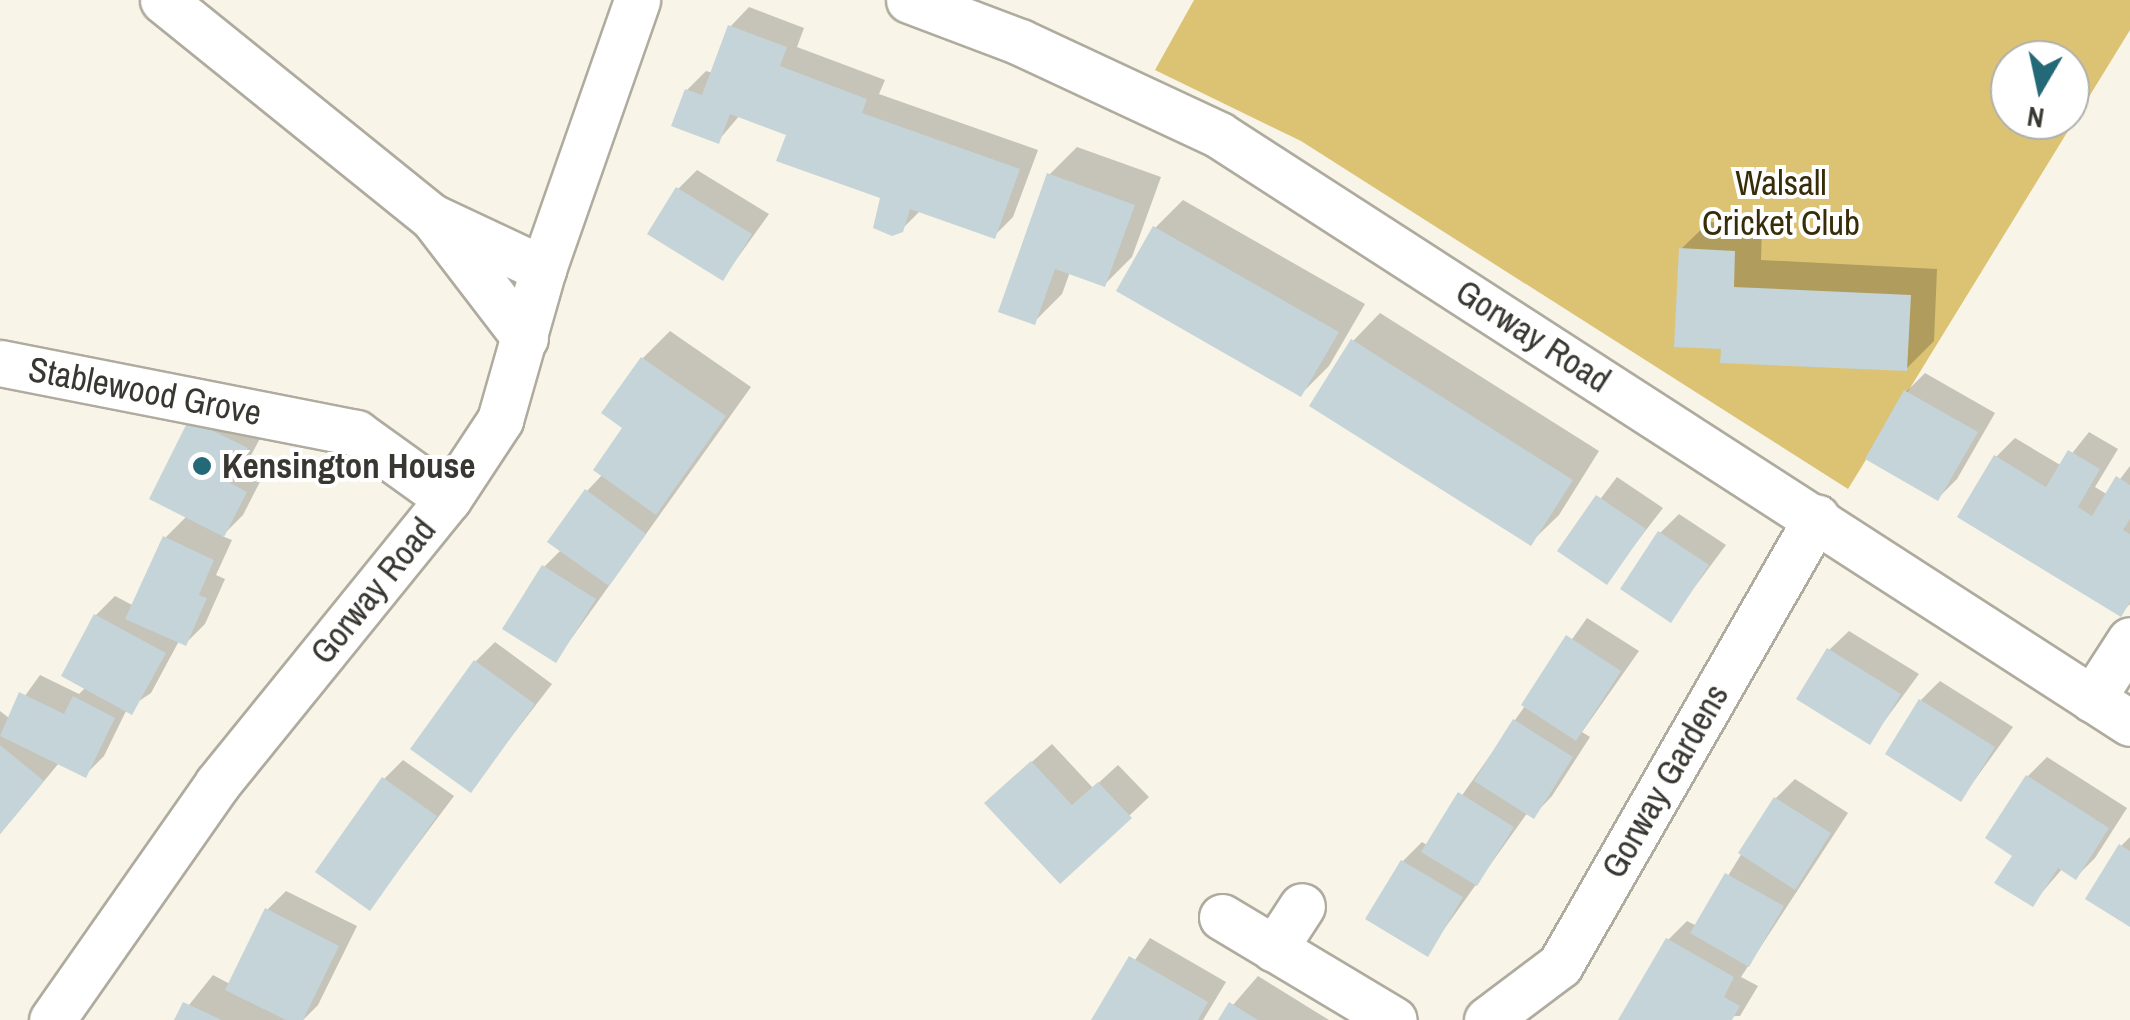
<!DOCTYPE html>
<style>
body{margin:0}
#map{position:relative;width:2130px;height:1020px;overflow:hidden;background:#f8f4e7;font-family:"Archivo Narrow",sans-serif}
div>[style]{position:absolute}
.green>*{inset:0;background:#dcc374}
.shadow>*{inset:0;background:#0003}
.building>*{inset:0;background:#c4d4d8}
.roads{filter:drop-shadow(2px 0 #afab9e) drop-shadow(-2px 0 #afab9e) drop-shadow(0 2px #afab9e) drop-shadow(0 -2px #afab9e)}
.minor>*{height:45px;margin:-22.5px;padding:0 22.5px;transform-origin:22.5px;border-radius:22.5px;background:#fff}
.dots>*{width:28px;height:28px;translate:-50% -50%;box-sizing:border-box;border:5px solid #fff;border-radius:50%}
span{translate:-50% -50%;white-space:nowrap;text-align:center;line-height:1.15;-webkit-text-stroke:8px #fff;paint-order:stroke}
.park-label{font-size:35px;color:#372d08}
.street-label{font-size:35px;color:#383731}
.poi-label{font-size:35px;color:#383731;font-weight:700}
.left{translate:0 -50%;text-align:left}
.north{position:absolute;left:1990px;top:40px;width:100px;height:100px;box-sizing:border-box;background:#fff;border:2px solid #afafad;border-radius:50%;rotate:189deg;font-size:28px;font-weight:700;line-height:40px;text-align:center;color:#383731}
.north::after{content:'';display:block;margin:auto;width:35px;height:45px;background:#236978;clip-path:polygon(50% 0,100% 100%,50% 72%,0 100%)}
</style>
<div id="map">
<div class="green">
<i style="clip-path:polygon(evenodd,1194px 0,2130px 0,2130px 30px,1848px 489px,1301px 141px,1155px 70px,1194px 0,2010px 60px,2070px 60px,2070px 120px,2010px 120px,2010px 60px)"></i>
</div>
<div class="shadow">
<i style="clip-path:polygon(749px 7px,804px 28px,797px 47px,885px 80px,879px 94px,1038px 150px,1013px 217px,994px 236px,921px 210px,902px 229px,883px 196px,789px 133px,740px 115px,718px 141px,687px 90px,706px 71px,713px 73px,730px 27px)"></i>
<i style="clip-path:polygon(1077px 147px,1161px 177px,1132px 257px,1104px 285px,1070px 272px,1062px 294px,1034px 322px,1050px 174px)"></i>
<i style="clip-path:polygon(697px 170px,769px 214px,723px 278px,678px 189px)"></i>
<i style="clip-path:polygon(1183px 200px,1365px 304px,1329px 366px,1301px 394px,1155px 228px)"></i>
<i style="clip-path:polygon(1709px 222px,1762px 224px,1761px 260px,1937px 269px,1934px 341px,1906px 369px,1724px 347px,1681px 249px)"></i>
<i style="clip-path:polygon(1380px 313px,1599px 451px,1559px 515px,1531px 542px,1353px 341px)"></i>
<i style="clip-path:polygon(670px 331px,751px 387px,556px 660px,544px 567px,562px 549px,587px 491px,603px 474px,626px 428px,643px 358px)"></i>
<i style="clip-path:polygon(1925px 373px,1995px 413px,1957px 479px,1938px 498px,1906px 392px)"></i>
<i style="clip-path:polygon(191px 420px,265px 429px,247px 463px,265px 472px,243px 515px,222px 536px,232px 540px,216px 575px,225px 579px,205px 624px,186px 643px,179px 641px,151px 693px,127px 709px,104px 756px,85px 775px,59px 763px,0 834px,0 711px,9px 718px,40px 675px,79px 694px,86px 687px,96px 615px,115px 596px,134px 606px,165px 538px,187px 516px)"></i>
<i style="clip-path:polygon(2089px 432px,2118px 449px,2095px 487px,2108px 495px,2130px 466px,2130px 604px,2121px 613px,1996px 457px,2015px 438px,2062px 466px)"></i>
<i style="clip-path:polygon(1617px 477px,1663px 508px,1606px 582px,1561px 551px)"></i>
<i style="clip-path:polygon(1679px 514px,1726px 545px,1670px 620px,1660px 533px)"></i>
<i style="clip-path:polygon(1587px 618px,1639px 651px,1582px 732px,1590px 737px,1552px 796px,1533px 816px,1528px 812px,1427px 953px,1403px 861px,1422px 842px,1427px 845px)"></i>
<i style="clip-path:polygon(1849px 631px,1919px 674px,1869px 742px,1829px 650px)"></i>
<i style="clip-path:polygon(495px 642px,552px 684px,470px 790px,476px 661px)"></i>
<i style="clip-path:polygon(1940px 681px,2013px 727px,1961px 799px,1921px 700px)"></i>
<i style="clip-path:polygon(1052px 744px,1093px 788px,1118px 765px,1149px 797px,1060px 881px,1007px 784px)"></i>
<i style="clip-path:polygon(2047px 757px,2127px 808px,2095px 858px,2076px 877px,2063px 868px,2032px 904px,2015px 855px,2028px 776px)"></i>
<i style="clip-path:polygon(403px 760px,454px 796px,370px 908px,384px 779px)"></i>
<i style="clip-path:polygon(1795px 779px,1848px 813px,1741px 977px,1758px 986px,1740px 1016px,1619px 1020px,1668px 940px,1687px 921px,1697px 926px,1776px 798px)"></i>
<i style="clip-path:polygon(2130px 837px,2130px 924px,2121px 846px)"></i>
<i style="clip-path:polygon(286px 891px,357px 926px,318px 1005px,303px 1020px,177px 1020px,213px 975px,230px 984px,267px 910px)"></i>
<i style="clip-path:polygon(1150px 938px,1226px 982px,1203px 1020px,1094px 1020px)"></i>
<i style="clip-path:polygon(1258px 976px,1329px 1020px,1220px 1020px)"></i>
</div>
<div class="building">
<i style="clip-path:polygon(728px 25px,787px 47px,780px 66px,867px 99px,862px 113px,1020px 169px,995px 239px,910px 209px,903px 232px,892px 236px,873px 228px,880px 198px,776px 161px,786px 135px,730px 114px,719px 144px,671px 126px,685px 89px,702px 95px)"></i>
<i style="clip-path:polygon(1047px 173px,1135px 205px,1105px 287px,1055px 269px,1035px 325px,998px 312px)"></i>
<i style="clip-path:polygon(676px 187px,752px 234px,723px 281px,647px 234px)"></i>
<i style="clip-path:polygon(1153px 226px,1339px 332px,1301px 397px,1116px 291px)"></i>
<i style="clip-path:polygon(1679px 248px,1735px 251px,1734px 287px,1911px 295px,1907px 371px,1720px 363px,1721px 349px,1674px 347px)"></i>
<i style="clip-path:polygon(1351px 339px,1573px 480px,1531px 546px,1309px 406px)"></i>
<i style="clip-path:polygon(641px 357px,726px 416px,656px 515px,593px 470px,622px 428px,601px 413px)"></i>
<i style="clip-path:polygon(1904px 390px,1978px 432px,1938px 501px,1865px 459px)"></i>
<i style="clip-path:polygon(189px 419px,248px 448px,230px 483px,247px 492px,224px 537px,149px 499px)"></i>
<i style="clip-path:polygon(2068px 450px,2100px 469px,2078px 507px,2092px 516px,2116px 476px,2130px 485px,2130px 519px,2123px 530px,2130px 534px,2130px 602px,2121px 617px,1957px 517px,1994px 455px,2046px 487px)"></i>
<i style="clip-path:polygon(585px 489px,646px 534px,609px 586px,547px 542px)"></i>
<i style="clip-path:polygon(1596px 495px,1646px 529px,1607px 585px,1557px 551px)"></i>
<i style="clip-path:polygon(1658px 531px,1709px 565px,1671px 623px,1620px 589px)"></i>
<i style="clip-path:polygon(163px 536px,214px 560px,199px 595px,207px 598px,186px 646px,125px 619px)"></i>
<i style="clip-path:polygon(542px 565px,596px 599px,556px 663px,502px 629px)"></i>
<i style="clip-path:polygon(94px 614px,166px 653px,132px 715px,61px 676px)"></i>
<i style="clip-path:polygon(1566px 635px,1621px 671px,1576px 741px,1521px 705px)"></i>
<i style="clip-path:polygon(1827px 648px,1901px 694px,1870px 745px,1796px 699px)"></i>
<i style="clip-path:polygon(474px 660px,535px 704px,471px 793px,410px 749px)"></i>
<i style="clip-path:polygon(19px 692px,64px 714px,73px 696px,115px 718px,86px 778px,0 736px)"></i>
<i style="clip-path:polygon(1919px 699px,1995px 747px,1961px 802px,1885px 754px)"></i>
<i style="clip-path:polygon(1513px 719px,1573px 757px,1534px 819px,1474px 781px)"></i>
<i style="clip-path:polygon(0 745px,44px 781px,0 834px)"></i>
<i style="clip-path:polygon(1031px 761px,1072px 805px,1098px 782px,1132px 818px,1060px 884px,984px 803px)"></i>
<i style="clip-path:polygon(2026px 775px,2109px 828px,2076px 880px,2058px 868px,2033px 907px,1994px 883px,2012px 856px,1985px 838px)"></i>
<i style="clip-path:polygon(382px 777px,437px 816px,370px 911px,315px 872px)"></i>
<i style="clip-path:polygon(1458px 792px,1514px 827px,1477px 886px,1421px 852px)"></i>
<i style="clip-path:polygon(1774px 797px,1831px 833px,1795px 890px,1738px 853px)"></i>
<i style="clip-path:polygon(2119px 844px,2130px 851px,2130px 927px,2085px 899px)"></i>
<i style="clip-path:polygon(1401px 860px,1463px 897px,1428px 957px,1365px 919px)"></i>
<i style="clip-path:polygon(1725px 873px,1784px 906px,1749px 967px,1690px 933px)"></i>
<i style="clip-path:polygon(265px 908px,339px 946px,303px 1020px,286px 1020px,225px 990px)"></i>
<i style="clip-path:polygon(1666px 938px,1734px 977px,1724px 997px,1740px 1006px,1732px 1020px,1618px 1020px)"></i>
<i style="clip-path:polygon(1129px 956px,1208px 1002px,1198px 1020px,1091px 1020px)"></i>
<i style="clip-path:polygon(183px 1002px,222px 1020px,174px 1020px)"></i>
<i style="clip-path:polygon(1229px 1002px,1258px 1020px,1218px 1020px)"></i>
</div>
<div class="roads">
<div class="minor">
<i style="left:163px;top:0;width:346px;rotate:38.9deg"></i>
<i style="left:909px;top:0;width:119px;rotate:20.7deg"></i>
<i style="left:1020px;top:42px;width:220px;rotate:25deg"></i>
<i style="left:1219px;top:135px;width:1084px;rotate:32.84deg"></i>
<i style="left:525px;top:338px;width:153px;rotate:-127.5deg"></i>
<i style="left:432px;top:217px;width:123px;rotate:25.1deg"></i>
<i style="left:0;top:363px;width:363px;rotate:11.1deg"></i>
<i style="left:356px;top:433px;width:113px;rotate:35.7deg"></i>
<i style="left:2092px;top:699px;width:70px;rotate:-57.2deg"></i>
<i style="left:1222px;top:917px;width:200px;rotate:30.9deg"></i>
<i style="left:1274px;top:949px;width:51px;rotate:-56.9deg"></i>
<i style="left:52px;top:1020px;width:288px;rotate:-55deg"></i>
<i style="left:217px;top:784px;width:367px;rotate:-51deg"></i>
<i style="left:448px;top:499px;width:95px;rotate:-56.6deg"></i>
<i style="left:500px;top:420px;width:157px;rotate:-74.1deg"></i>
<i style="left:543px;top:269px;width:285px;rotate:-70.7deg"></i>
<i style="left:1487px;top:1020px;width:91px;rotate:-37deg"></i>
<i style="left:1560px;top:965px;width:516px;rotate:-60.16deg"></i>
</div>
</div>
<div class="dots">
<i style="left:202px;top:466px;background:#236978"></i>
</div>
<div class="park-label">
<span style="left:1781px;top:203px">Walsall<br>Cricket Club</span>
</div>
<div class="street-label">
<span style="left:1533px;top:336px;rotate:33deg">Gorway Road</span>
<span style="left:145px;top:391px;rotate:11deg">Stablewood Grove</span>
<span style="left:373px;top:591px;rotate:-51deg">Gorway Road</span>
<span style="left:1665px;top:781px;rotate:-60deg">Gorway Gardens</span>
</div>
<div class="poi-label">
<span class="left" style="left:222px;top:466px">Kensington House</span>
</div>
<div class="north">N</div>
</div>
